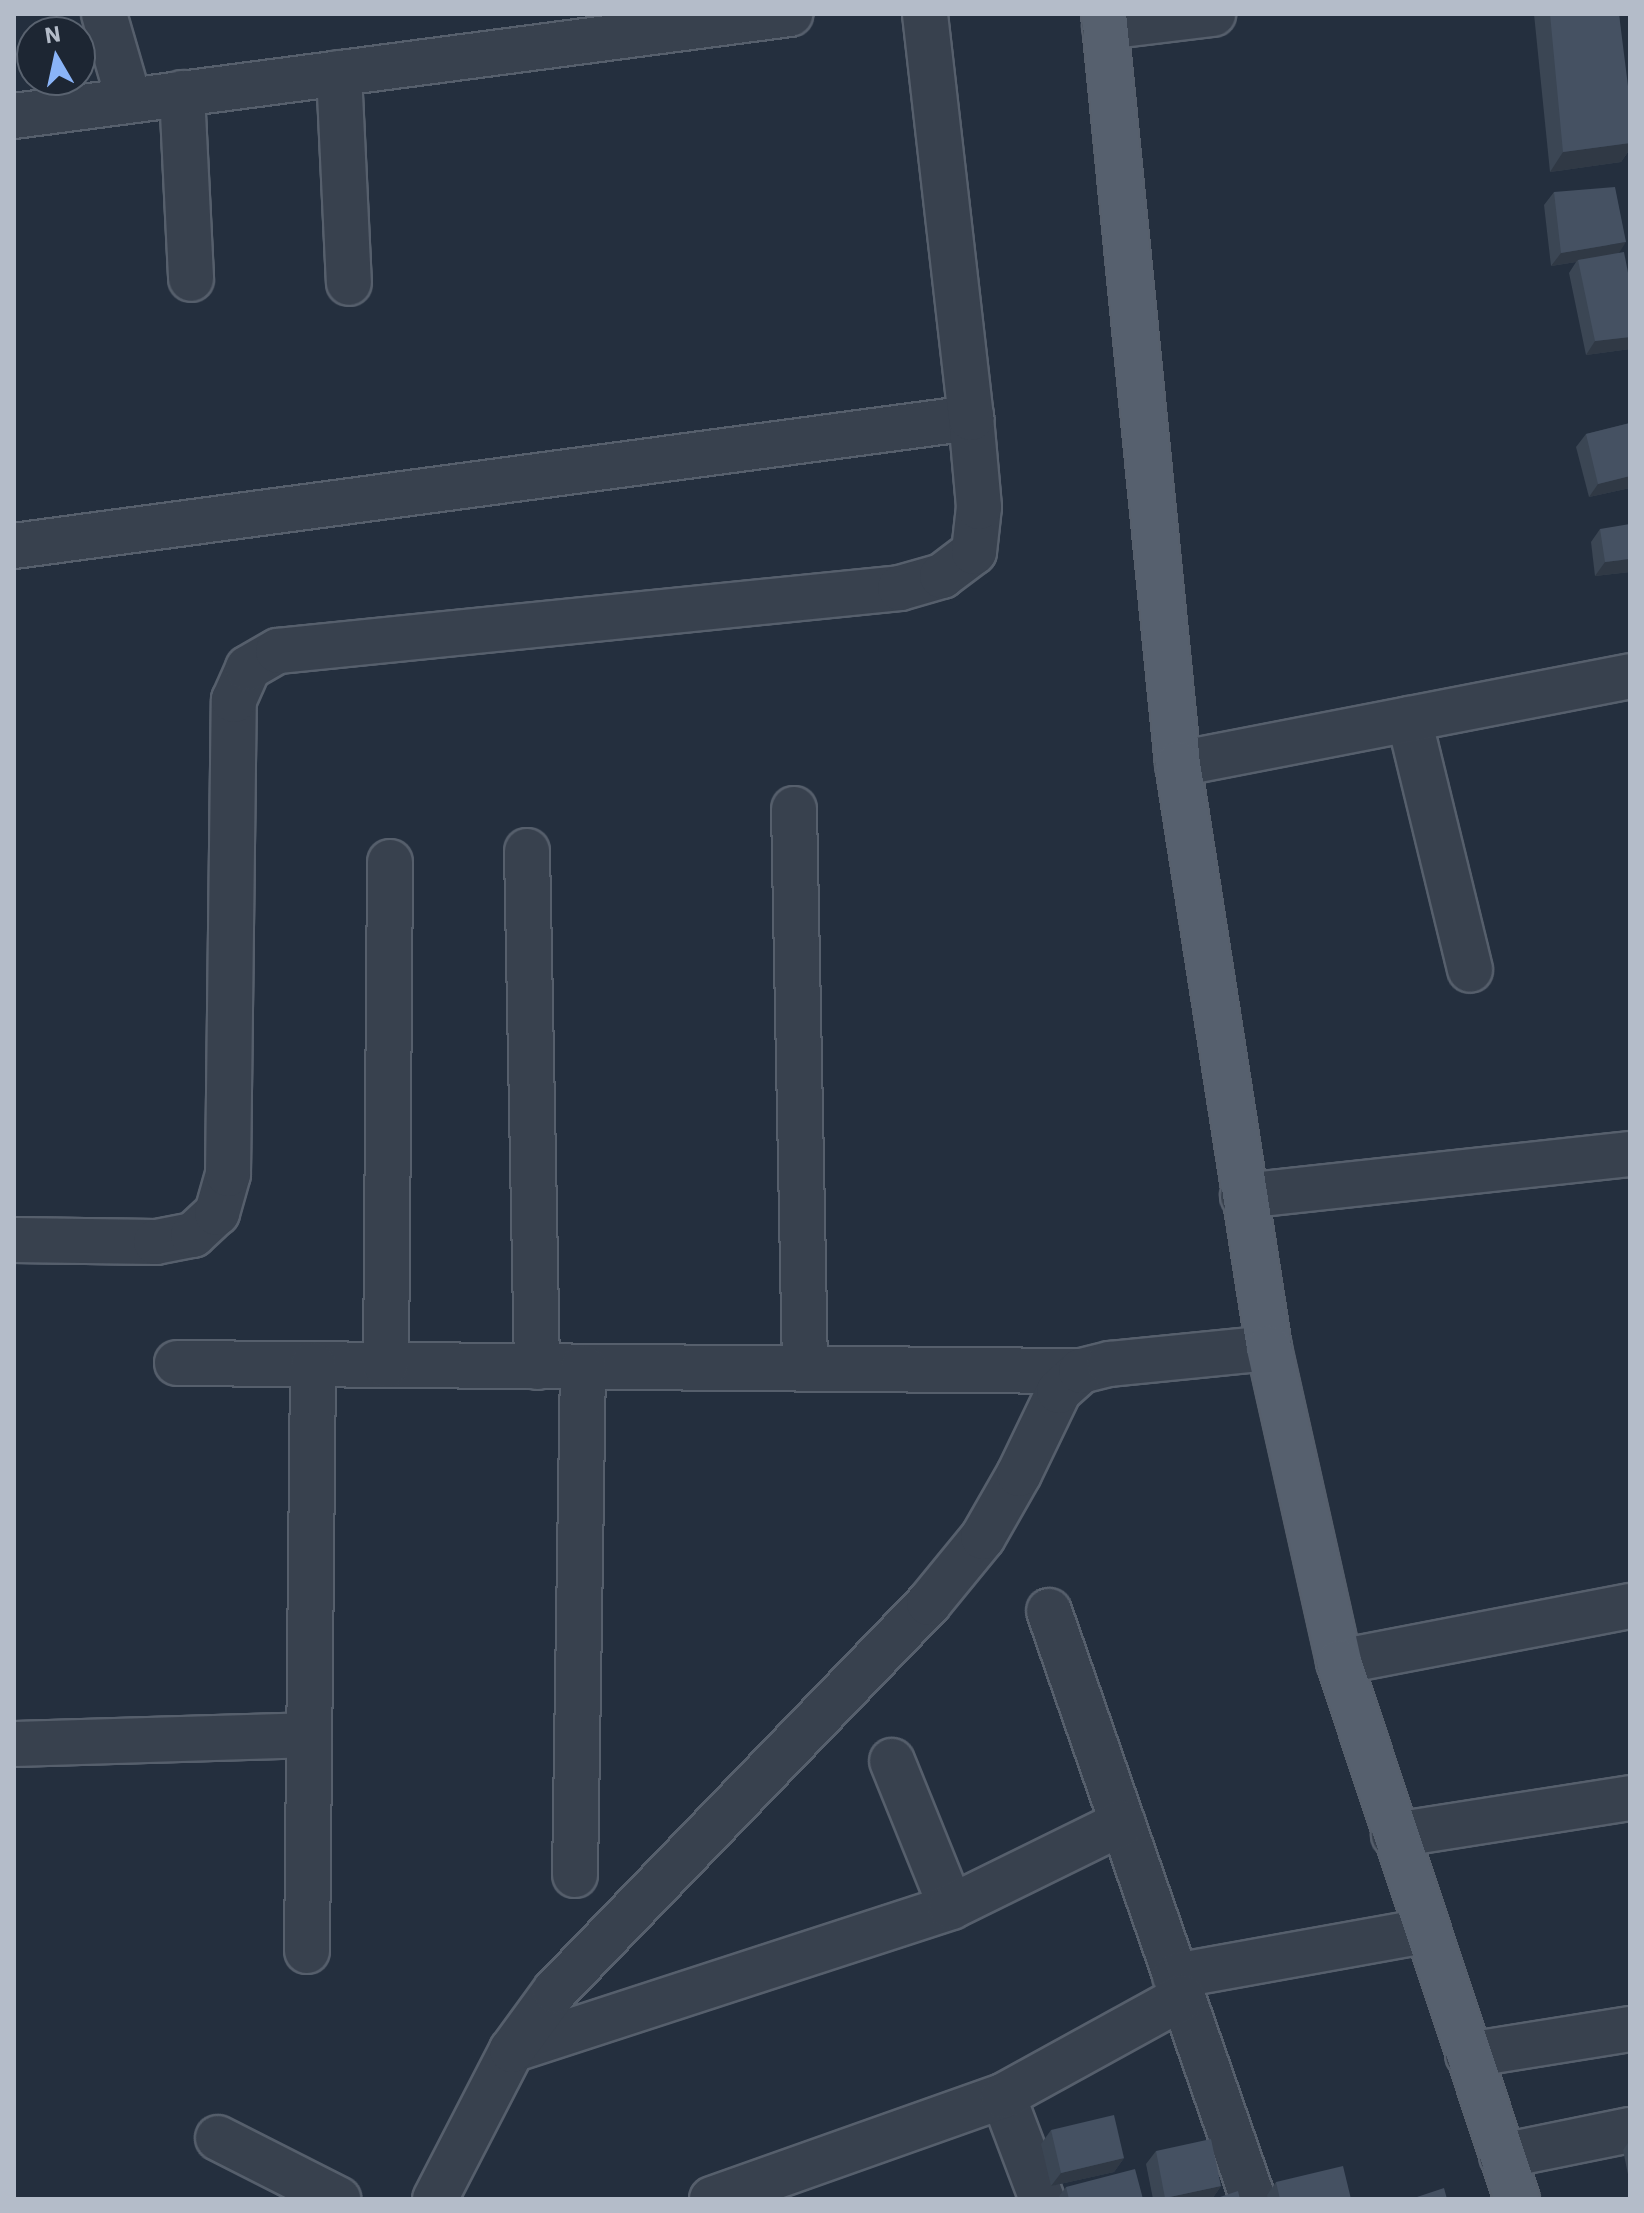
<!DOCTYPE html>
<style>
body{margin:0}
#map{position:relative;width:1644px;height:2213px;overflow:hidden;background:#242f3e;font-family:"IBM Plex Sans",sans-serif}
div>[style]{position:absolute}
.roads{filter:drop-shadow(2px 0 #565f6c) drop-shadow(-2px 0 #565f6c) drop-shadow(0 2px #565f6c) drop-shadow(0 -2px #565f6c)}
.minor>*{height:44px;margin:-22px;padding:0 22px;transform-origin:22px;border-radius:22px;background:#38414e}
.major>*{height:44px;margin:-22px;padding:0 22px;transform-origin:22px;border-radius:22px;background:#56606e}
.wall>*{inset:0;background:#3b4654}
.shaded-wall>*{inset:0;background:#303945}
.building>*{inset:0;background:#455162}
span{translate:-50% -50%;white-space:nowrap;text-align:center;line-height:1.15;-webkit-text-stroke:6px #1d2633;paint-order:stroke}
.frame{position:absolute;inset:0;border:16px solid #b4bcc9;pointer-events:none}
.north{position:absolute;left:16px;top:16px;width:80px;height:80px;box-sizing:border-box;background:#1d2633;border:2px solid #59626f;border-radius:50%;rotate:351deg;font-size:22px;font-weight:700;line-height:32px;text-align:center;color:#b4bcc9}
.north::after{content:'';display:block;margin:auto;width:28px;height:36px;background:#8ab4f8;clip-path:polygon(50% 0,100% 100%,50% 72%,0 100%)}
</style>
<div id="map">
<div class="roads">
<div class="minor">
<i style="left:104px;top:14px;width:90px;rotate:73.8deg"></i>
<i style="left:1105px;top:27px;width:109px;rotate:-6.9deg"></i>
<i style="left:339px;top:73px;width:210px;rotate:87.3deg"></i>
<i style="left:182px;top:93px;width:186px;rotate:87.2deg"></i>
<i style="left:14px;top:116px;width:783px;rotate:-7.49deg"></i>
<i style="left:14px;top:546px;width:966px;rotate:-7.62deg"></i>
<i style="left:1409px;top:719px;width:258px;rotate:76.3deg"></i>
<i style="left:1178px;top:764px;width:460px;rotate:-11deg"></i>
<i style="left:794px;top:809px;width:559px;rotate:88.87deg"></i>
<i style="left:527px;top:851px;width:516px;rotate:88.89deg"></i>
<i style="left:1243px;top:1196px;width:389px;rotate:-6.2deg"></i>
<i style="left:14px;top:1240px;width:142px;rotate:0.8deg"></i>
<i style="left:156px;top:1242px;width:38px;rotate:-11deg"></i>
<i style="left:193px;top:1235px;width:33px;rotate:-43deg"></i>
<i style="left:217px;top:1213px;width:41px;rotate:-74.2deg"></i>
<i style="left:228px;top:1174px;width:474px;rotate:-89.3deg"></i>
<i style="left:234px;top:700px;width:35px;rotate:-66deg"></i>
<i style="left:248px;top:668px;width:34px;rotate:-30deg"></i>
<i style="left:278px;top:651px;width:625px;rotate:-5.78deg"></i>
<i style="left:900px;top:588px;width:44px;rotate:-15.9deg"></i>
<i style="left:942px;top:576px;width:40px;rotate:-37deg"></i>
<i style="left:974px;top:552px;width:45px;rotate:-83.7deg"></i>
<i style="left:979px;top:507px;width:89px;rotate:-95.1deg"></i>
<i style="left:971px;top:418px;width:407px;rotate:-96.5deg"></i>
<i style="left:177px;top:1363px;width:904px;rotate:0.51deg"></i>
<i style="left:386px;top:1365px;width:503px;rotate:-89.54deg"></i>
<i style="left:1049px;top:1611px;width:622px;rotate:70.87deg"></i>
<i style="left:1339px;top:1662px;width:296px;rotate:-10.9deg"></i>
<i style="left:14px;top:1744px;width:295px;rotate:-1.7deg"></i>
<i style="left:892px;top:1761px;width:157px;rotate:68deg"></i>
<i style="left:1394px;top:1835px;width:239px;rotate:-8.9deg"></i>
<i style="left:575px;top:1875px;width:508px;rotate:-89.1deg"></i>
<i style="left:307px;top:1951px;width:587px;rotate:-89.41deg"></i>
<i style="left:1175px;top:1976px;width:255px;rotate:-10.2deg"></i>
<i style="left:512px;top:2050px;width:462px;rotate:-18deg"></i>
<i style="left:951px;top:1907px;width:191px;rotate:-26.2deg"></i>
<i style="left:1468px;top:2055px;width:164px;rotate:-9.1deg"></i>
<i style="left:1003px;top:2096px;width:110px;rotate:69.3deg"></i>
<i style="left:218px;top:2138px;width:135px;rotate:26.9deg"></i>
<i style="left:1502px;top:2156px;width:131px;rotate:-11.5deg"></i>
<i style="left:435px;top:2199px;width:168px;rotate:-62.7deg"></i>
<i style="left:512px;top:2050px;width:73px;rotate:-53.9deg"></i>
<i style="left:555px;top:1991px;width:539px;rotate:-46.05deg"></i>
<i style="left:929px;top:1603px;width:85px;rotate:-50.7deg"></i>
<i style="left:983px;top:1537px;width:73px;rotate:-60.3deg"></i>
<i style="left:1019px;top:1474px;width:92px;rotate:-64.3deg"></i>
<i style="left:1059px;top:1391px;width:30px;rotate:-42deg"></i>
<i style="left:1081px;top:1371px;width:30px;rotate:-14deg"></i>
<i style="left:1110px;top:1364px;width:160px;rotate:-5.7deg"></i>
<i style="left:712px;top:2199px;width:309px;rotate:-19.5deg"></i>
<i style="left:1003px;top:2096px;width:205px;rotate:-28.8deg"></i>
</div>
<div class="major">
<i style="left:1104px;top:14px;width:754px;rotate:84.37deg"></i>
<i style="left:1178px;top:764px;width:591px;rotate:81.14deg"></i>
<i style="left:1269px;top:1348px;width:322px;rotate:77.4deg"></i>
<i style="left:1339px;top:1662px;width:566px;rotate:71.66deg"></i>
</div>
</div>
<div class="wall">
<i style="clip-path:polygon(1534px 14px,1619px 14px,1630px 143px,1630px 149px,1621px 162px,1550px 172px)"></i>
<i style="clip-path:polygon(1554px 192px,1619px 253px,1630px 283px,1630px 349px,1586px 355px,1569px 273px,1576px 262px,1551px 266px,1544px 205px)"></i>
<i style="clip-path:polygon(1630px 423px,1630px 488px,1589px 497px,1576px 447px,1586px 434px)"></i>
<i style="clip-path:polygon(1600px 529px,1630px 572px,1595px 576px,1591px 542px)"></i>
<i style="clip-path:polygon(1051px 2130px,1124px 2158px,1114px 2172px,1051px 2186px,1041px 2144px)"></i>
<i style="clip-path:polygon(1630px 2140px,1630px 2184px,1623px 2150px)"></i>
<i style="clip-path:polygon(1156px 2151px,1221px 2186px,1212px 2199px,1153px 2199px,1146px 2164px)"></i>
<i style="clip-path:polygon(1276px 2182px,1351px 2199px,1268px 2199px,1267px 2195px)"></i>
<i style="clip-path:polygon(1066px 2187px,1143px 2199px,1057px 2199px)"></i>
</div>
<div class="shaded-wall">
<i style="clip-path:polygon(1630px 143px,1630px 149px,1621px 162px,1550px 172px,1563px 152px)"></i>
<i style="clip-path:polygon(1626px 242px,1617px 256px,1578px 260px,1576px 262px,1551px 266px,1561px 253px)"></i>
<i style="clip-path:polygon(1630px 337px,1630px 349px,1586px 355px,1595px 341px)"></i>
<i style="clip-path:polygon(1630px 476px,1630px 488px,1589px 497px,1598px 484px)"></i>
<i style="clip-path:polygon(1630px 559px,1630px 572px,1595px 576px,1605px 562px)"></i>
<i style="clip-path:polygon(1124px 2158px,1114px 2172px,1051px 2186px,1061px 2173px)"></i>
<i style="clip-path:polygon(1221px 2186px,1212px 2199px,1164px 2199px,1165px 2198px)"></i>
</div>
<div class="building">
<i style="clip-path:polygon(1550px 14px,1619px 14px,1630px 102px,1630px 143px,1563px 152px)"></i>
<i style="clip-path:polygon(1615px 187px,1626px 242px,1561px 253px,1554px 192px)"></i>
<i style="clip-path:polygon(1624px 252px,1630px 283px,1630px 337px,1595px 341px,1578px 260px)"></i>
<i style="clip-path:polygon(1630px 423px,1630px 476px,1598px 484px,1586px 434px)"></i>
<i style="clip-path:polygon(1630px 524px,1630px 559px,1605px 562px,1600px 529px)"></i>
<i style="clip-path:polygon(1114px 2115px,1124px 2158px,1061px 2173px,1051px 2130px)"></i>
<i style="clip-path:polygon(1211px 2139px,1221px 2186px,1165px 2198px,1156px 2151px)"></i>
<i style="clip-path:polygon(1343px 2166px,1351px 2199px,1280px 2199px,1276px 2182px)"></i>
<i style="clip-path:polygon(1135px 2169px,1143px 2199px,1069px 2199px,1066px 2187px)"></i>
<i style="clip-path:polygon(1444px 2188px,1447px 2199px,1411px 2199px)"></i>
<i style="clip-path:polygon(1238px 2191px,1240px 2199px,1214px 2199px)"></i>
</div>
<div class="frame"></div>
<div class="north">N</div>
</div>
